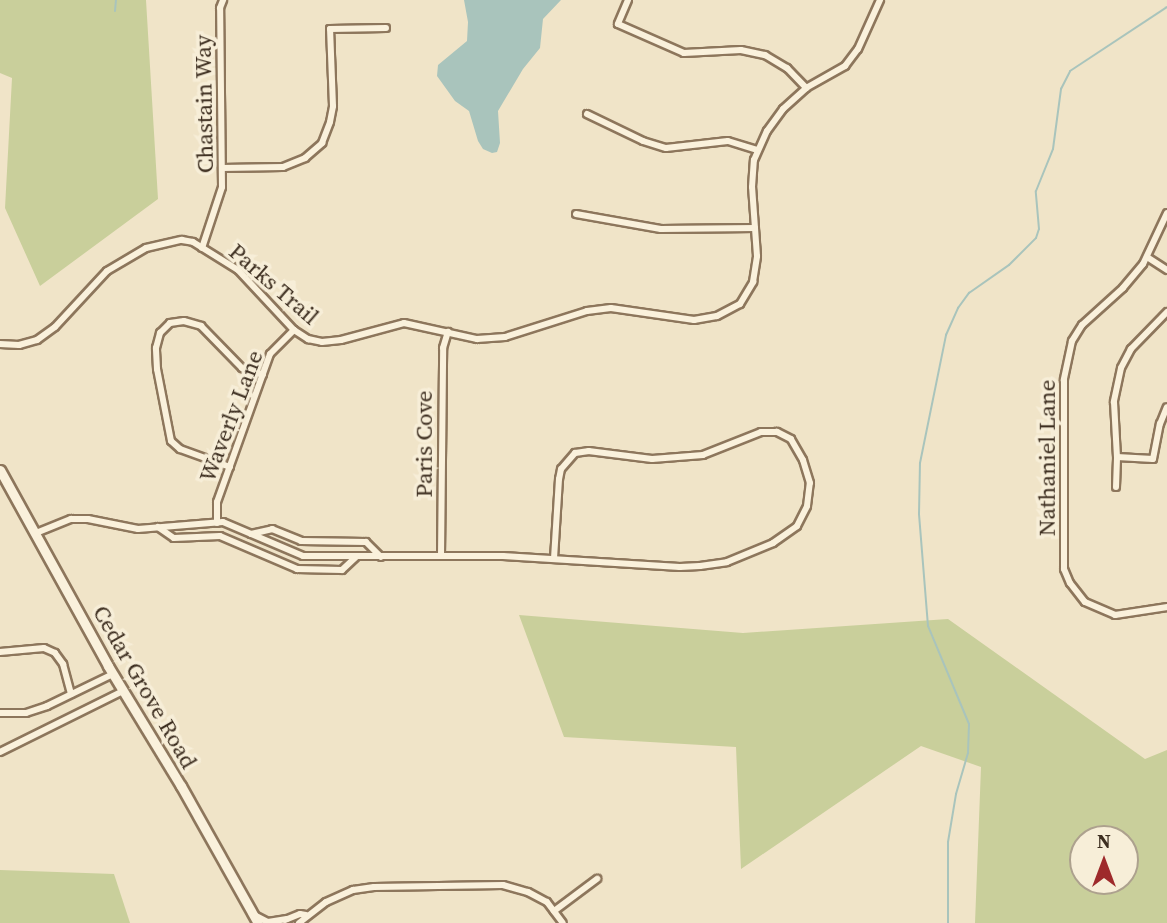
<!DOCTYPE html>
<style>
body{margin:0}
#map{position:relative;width:1167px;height:923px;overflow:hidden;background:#f0e4c8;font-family:"Source Serif 4",serif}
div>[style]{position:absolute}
.green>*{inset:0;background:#c9cf9b}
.water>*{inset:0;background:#a9c4bc}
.stream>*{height:2px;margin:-1px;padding:0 1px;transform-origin:1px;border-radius:1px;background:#a9c4bc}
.roads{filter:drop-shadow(2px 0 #8d765c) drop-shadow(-2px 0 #8d765c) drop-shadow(0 2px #8d765c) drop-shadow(0 -2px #8d765c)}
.street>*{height:6px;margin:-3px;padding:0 3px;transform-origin:3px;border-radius:3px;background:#faf1dc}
.secondary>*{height:9px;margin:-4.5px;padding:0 4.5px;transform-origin:4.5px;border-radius:4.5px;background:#faf1dc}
span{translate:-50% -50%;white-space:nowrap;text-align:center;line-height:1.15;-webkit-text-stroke:7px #f7eed8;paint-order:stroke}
.street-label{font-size:23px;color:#3d2e20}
.north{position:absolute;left:1069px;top:825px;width:70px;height:70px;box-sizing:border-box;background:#f7eed8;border:2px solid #ada18e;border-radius:50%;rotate:0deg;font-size:19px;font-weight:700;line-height:28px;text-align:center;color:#3d2e20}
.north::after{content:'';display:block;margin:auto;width:24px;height:32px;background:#9e2a2b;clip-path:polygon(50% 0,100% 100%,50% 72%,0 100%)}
</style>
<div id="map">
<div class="green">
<i style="clip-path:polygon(0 0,146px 0,158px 199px,40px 286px,5px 208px,12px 78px,0 73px)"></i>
<i style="clip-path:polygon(evenodd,519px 615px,743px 633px,948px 619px,1145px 759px,1167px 750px,1167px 923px,975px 923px,981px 767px,921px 746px,741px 869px,736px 747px,564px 737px,519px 615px,1083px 839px,1125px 839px,1125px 881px,1083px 881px,1083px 839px)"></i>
<i style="clip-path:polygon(0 870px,114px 874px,130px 923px,0 923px)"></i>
</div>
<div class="water">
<i style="clip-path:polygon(464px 0,561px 0,543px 19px,540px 48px,523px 69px,498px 111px,500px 143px,497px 152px,492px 153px,483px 149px,478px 141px,469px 111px,455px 101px,437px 76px,438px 65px,467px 41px,468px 22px)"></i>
</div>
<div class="stream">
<i style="left:115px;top:11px;width:11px;rotate:-85deg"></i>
<i style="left:948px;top:923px;width:81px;rotate:-90deg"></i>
<i style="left:948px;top:842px;width:49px;rotate:-80.5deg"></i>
<i style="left:956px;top:794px;width:43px;rotate:-73.7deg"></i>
<i style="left:968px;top:753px;width:29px;rotate:-88deg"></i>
<i style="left:969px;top:724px;width:106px;rotate:-112.7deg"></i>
<i style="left:928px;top:626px;width:112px;rotate:-94.6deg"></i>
<i style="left:919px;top:514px;width:51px;rotate:-88.9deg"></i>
<i style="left:920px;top:463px;width:131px;rotate:-78.5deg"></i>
<i style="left:946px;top:335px;width:30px;rotate:-66deg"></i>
<i style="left:958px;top:308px;width:19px;rotate:-54deg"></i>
<i style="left:969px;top:293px;width:49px;rotate:-35deg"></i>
<i style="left:1009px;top:265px;width:38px;rotate:-45deg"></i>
<i style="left:1036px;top:238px;width:9px;rotate:-72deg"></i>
<i style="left:1039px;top:229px;width:38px;rotate:-95deg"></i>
<i style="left:1036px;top:191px;width:45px;rotate:-68deg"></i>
<i style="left:1053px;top:149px;width:61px;rotate:-82.4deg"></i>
<i style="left:1061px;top:89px;width:20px;rotate:-63deg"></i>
<i style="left:1070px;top:71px;width:116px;rotate:-33.4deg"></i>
</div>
<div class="roads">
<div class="street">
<i style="left:628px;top:0;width:26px;rotate:113deg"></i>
<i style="left:618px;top:24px;width:72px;rotate:23.7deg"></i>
<i style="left:684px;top:53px;width:57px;rotate:-3deg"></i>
<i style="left:741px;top:50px;width:25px;rotate:12deg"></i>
<i style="left:765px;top:55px;width:26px;rotate:31deg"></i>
<i style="left:787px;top:68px;width:28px;rotate:46deg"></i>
<i style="left:587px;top:114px;width:62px;rotate:25.7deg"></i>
<i style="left:643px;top:141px;width:24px;rotate:17deg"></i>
<i style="left:666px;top:148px;width:62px;rotate:-6.4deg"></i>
<i style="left:728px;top:141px;width:31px;rotate:17deg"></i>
<i style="left:222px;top:168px;width:61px;rotate:-0.9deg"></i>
<i style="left:283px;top:167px;width:24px;rotate:-22deg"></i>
<i style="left:305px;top:158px;width:23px;rotate:-41deg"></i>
<i style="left:322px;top:143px;width:22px;rotate:-69deg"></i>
<i style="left:330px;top:122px;width:16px;rotate:-79deg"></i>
<i style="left:333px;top:106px;width:77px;rotate:-92.2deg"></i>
<i style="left:330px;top:29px;width:56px;rotate:-1deg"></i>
<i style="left:1167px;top:213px;width:56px;rotate:115.2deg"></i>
<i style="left:1143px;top:264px;width:31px;rotate:130deg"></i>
<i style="left:1123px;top:288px;width:55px;rotate:137.9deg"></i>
<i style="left:1082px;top:325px;width:19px;rotate:122deg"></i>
<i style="left:1072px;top:341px;width:40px;rotate:102deg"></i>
<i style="left:1064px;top:380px;width:189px;rotate:90deg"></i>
<i style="left:1064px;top:569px;width:15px;rotate:67deg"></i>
<i style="left:1070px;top:583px;width:24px;rotate:52deg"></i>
<i style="left:1085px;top:602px;width:33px;rotate:23deg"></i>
<i style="left:1115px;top:615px;width:53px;rotate:-8.7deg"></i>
<i style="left:576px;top:214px;width:86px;rotate:10deg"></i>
<i style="left:661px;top:229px;width:94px;rotate:-0.6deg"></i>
<i style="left:202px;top:248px;width:64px;rotate:-71.8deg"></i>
<i style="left:222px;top:187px;width:179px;rotate:-90.6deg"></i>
<i style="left:220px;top:8px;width:9px;rotate:-69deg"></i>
<i style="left:1147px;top:257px;width:24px;rotate:33deg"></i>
<i style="left:1167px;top:312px;width:52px;rotate:134.2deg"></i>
<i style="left:1131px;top:349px;width:21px;rotate:118deg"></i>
<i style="left:1121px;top:368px;width:35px;rotate:102deg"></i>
<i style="left:1114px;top:402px;width:55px;rotate:86.9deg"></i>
<i style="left:1117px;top:457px;width:36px;rotate:3deg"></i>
<i style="left:1153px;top:459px;width:36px;rotate:-79deg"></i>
<i style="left:1160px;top:424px;width:18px;rotate:-68deg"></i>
<i style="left:0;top:344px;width:19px;rotate:3deg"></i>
<i style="left:19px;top:345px;width:19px;rotate:-16deg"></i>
<i style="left:37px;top:340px;width:22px;rotate:-36deg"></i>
<i style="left:55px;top:327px;width:76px;rotate:-47.1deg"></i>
<i style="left:107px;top:271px;width:45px;rotate:-30.5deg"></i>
<i style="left:146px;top:248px;width:37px;rotate:-13deg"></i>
<i style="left:182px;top:240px;width:11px;rotate:10deg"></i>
<i style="left:193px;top:242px;width:53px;rotate:31.9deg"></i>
<i style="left:238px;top:270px;width:82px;rotate:47deg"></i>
<i style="left:294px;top:330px;width:17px;rotate:33deg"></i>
<i style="left:308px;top:339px;width:14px;rotate:12deg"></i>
<i style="left:322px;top:342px;width:19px;rotate:-6deg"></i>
<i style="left:341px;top:340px;width:65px;rotate:-15.1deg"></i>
<i style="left:404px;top:323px;width:75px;rotate:12.4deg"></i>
<i style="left:477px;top:339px;width:28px;rotate:-4deg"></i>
<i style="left:505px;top:337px;width:86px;rotate:-17.6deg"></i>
<i style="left:587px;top:311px;width:24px;rotate:-7deg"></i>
<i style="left:611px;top:308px;width:84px;rotate:8.2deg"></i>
<i style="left:694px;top:320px;width:23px;rotate:-10deg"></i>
<i style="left:717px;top:316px;width:26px;rotate:-28deg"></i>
<i style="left:740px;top:304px;width:26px;rotate:-59deg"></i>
<i style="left:753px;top:282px;width:26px;rotate:-81deg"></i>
<i style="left:757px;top:256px;width:69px;rotate:-94.1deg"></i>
<i style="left:752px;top:187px;width:27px;rotate:-86deg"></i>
<i style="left:754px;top:160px;width:32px;rotate:-66deg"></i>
<i style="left:767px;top:131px;width:27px;rotate:-54deg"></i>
<i style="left:783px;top:109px;width:31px;rotate:-42deg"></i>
<i style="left:806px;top:88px;width:45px;rotate:-29.4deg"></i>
<i style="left:845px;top:66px;width:21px;rotate:-53deg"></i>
<i style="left:858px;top:49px;width:54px;rotate:-65.8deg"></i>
<i style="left:230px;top:467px;width:53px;rotate:-160.2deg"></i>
<i style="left:180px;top:449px;width:12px;rotate:-138deg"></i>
<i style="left:171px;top:441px;width:73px;rotate:-101deg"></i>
<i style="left:157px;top:369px;width:21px;rotate:-93deg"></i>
<i style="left:156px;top:348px;width:16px;rotate:-75deg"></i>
<i style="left:160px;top:333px;width:14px;rotate:-45deg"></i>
<i style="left:170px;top:323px;width:14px;rotate:-8deg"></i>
<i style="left:184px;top:321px;width:18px;rotate:16deg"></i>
<i style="left:201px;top:326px;width:59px;rotate:45.7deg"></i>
<i style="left:242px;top:368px;width:22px;rotate:18deg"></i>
<i style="left:1116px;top:487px;width:30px;rotate:-88deg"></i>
<i style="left:217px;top:523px;width:21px;rotate:-90deg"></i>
<i style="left:217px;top:502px;width:157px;rotate:-70.3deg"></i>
<i style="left:270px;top:354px;width:34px;rotate:-45deg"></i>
<i style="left:158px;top:527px;width:19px;rotate:35deg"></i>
<i style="left:174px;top:538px;width:46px;rotate:-2.5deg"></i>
<i style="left:220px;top:536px;width:84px;rotate:23.2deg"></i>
<i style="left:297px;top:569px;width:45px;rotate:1.3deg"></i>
<i style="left:342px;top:570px;width:19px;rotate:-43deg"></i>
<i style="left:36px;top:533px;width:38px;rotate:-22deg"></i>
<i style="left:71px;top:519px;width:17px"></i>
<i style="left:88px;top:519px;width:51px;rotate:11.3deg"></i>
<i style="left:138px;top:529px;width:85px;rotate:-4.7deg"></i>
<i style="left:223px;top:522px;width:87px;rotate:23deg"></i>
<i style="left:303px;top:556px;width:200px"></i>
<i style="left:503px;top:556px;width:177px;rotate:3.6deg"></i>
<i style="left:680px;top:567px;width:20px;rotate:-3deg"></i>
<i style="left:700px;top:566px;width:27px;rotate:-8deg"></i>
<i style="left:727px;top:562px;width:50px;rotate:-22.4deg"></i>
<i style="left:773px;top:543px;width:29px;rotate:-35deg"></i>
<i style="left:797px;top:526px;width:22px;rotate:-63deg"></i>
<i style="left:807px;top:506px;width:23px;rotate:-83deg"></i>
<i style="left:810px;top:483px;width:24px;rotate:-107deg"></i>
<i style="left:803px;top:460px;width:24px;rotate:-120deg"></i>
<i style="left:791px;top:439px;width:16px;rotate:-153deg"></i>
<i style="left:777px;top:432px;width:16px;rotate:180deg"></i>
<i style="left:761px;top:432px;width:62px;rotate:158.4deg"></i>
<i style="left:703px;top:455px;width:51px;rotate:175.5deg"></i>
<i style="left:652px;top:459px;width:64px;rotate:-172.8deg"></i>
<i style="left:589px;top:451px;width:14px;rotate:172deg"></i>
<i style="left:575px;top:453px;width:21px;rotate:131deg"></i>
<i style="left:561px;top:469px;width:10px;rotate:101deg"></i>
<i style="left:559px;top:479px;width:80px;rotate:93.6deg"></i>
<i style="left:251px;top:534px;width:22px;rotate:-13deg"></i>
<i style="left:272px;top:529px;width:31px;rotate:22deg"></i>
<i style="left:301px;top:541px;width:65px;rotate:0.9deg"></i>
<i style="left:366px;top:542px;width:21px;rotate:45deg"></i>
<i style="left:441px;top:556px;width:208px;rotate:-89.4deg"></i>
<i style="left:443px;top:348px;width:17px;rotate:-73deg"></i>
<i style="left:0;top:652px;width:44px;rotate:-5.2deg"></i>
<i style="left:44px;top:648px;width:12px;rotate:24deg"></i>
<i style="left:55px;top:653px;width:14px;rotate:54deg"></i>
<i style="left:63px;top:664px;width:31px;rotate:75deg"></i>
<i style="left:0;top:713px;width:26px"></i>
<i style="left:26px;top:713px;width:22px;rotate:-18deg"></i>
<i style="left:47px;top:706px;width:73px;rotate:-25.9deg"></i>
<i style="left:0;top:752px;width:137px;rotate:-26.4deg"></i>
<i style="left:554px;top:911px;width:54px;rotate:-36.7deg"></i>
<i style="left:256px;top:916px;width:13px;rotate:27deg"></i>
<i style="left:268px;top:922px;width:19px;rotate:-9deg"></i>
<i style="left:285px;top:920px;width:16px;rotate:-22deg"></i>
<i style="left:300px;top:914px;width:6px;rotate:9deg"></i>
<i style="left:299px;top:923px;width:34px;rotate:-38deg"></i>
<i style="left:326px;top:902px;width:30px;rotate:-24deg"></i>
<i style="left:353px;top:890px;width:21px;rotate:-8deg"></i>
<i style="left:374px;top:887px;width:129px;rotate:-0.9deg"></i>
<i style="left:503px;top:885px;width:26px;rotate:16deg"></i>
<i style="left:528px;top:892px;width:21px;rotate:28deg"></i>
<i style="left:547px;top:902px;width:26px;rotate:53deg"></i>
</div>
<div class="secondary">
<i style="left:0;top:470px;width:224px;rotate:61.1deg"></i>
<i style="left:108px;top:666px;width:140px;rotate:58.7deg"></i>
<i style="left:181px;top:786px;width:157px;rotate:60.7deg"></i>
</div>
</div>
<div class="street-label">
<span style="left:204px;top:104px;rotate:-91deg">Chastain Way</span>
<span style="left:274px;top:284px;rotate:41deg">Parks Trail</span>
<span style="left:231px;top:416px;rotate:-69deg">Waverly Lane</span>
<span style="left:424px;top:444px;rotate:-90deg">Paris Cove</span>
<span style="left:1047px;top:458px;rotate:-90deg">Nathaniel Lane</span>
<span style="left:145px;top:687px;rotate:60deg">Cedar Grove Road</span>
</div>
<div class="north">N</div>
</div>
